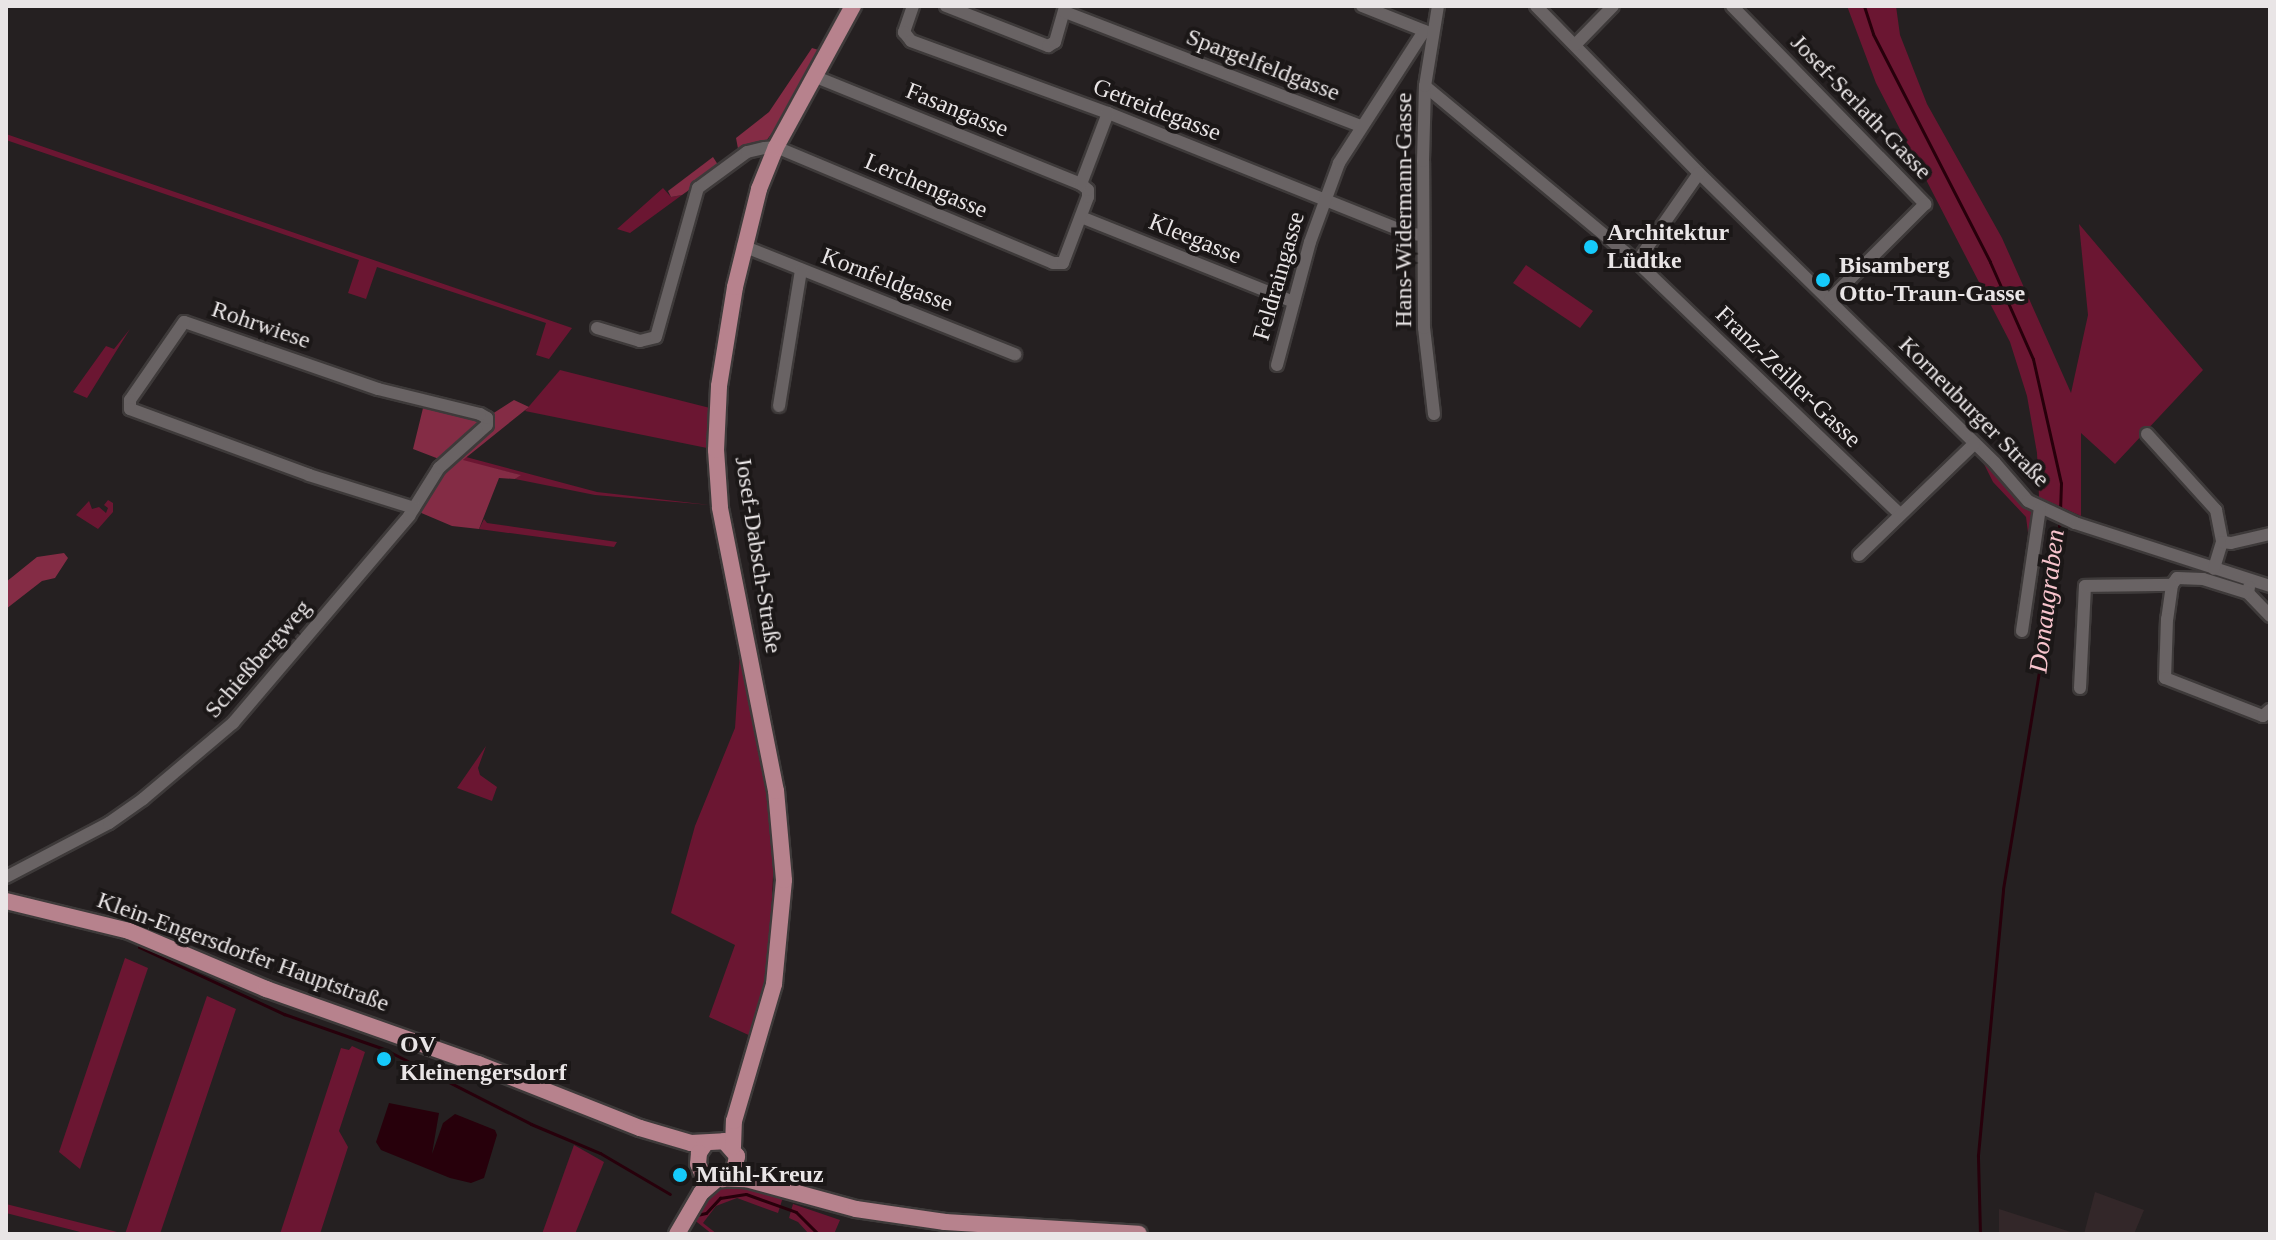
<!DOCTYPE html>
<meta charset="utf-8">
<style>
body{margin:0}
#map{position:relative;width:2276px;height:1240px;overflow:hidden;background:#252021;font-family:"Times New Roman",serif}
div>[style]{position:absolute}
.built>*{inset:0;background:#332729}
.green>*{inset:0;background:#6b1632}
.forest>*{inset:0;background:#842c45}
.water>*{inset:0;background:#27000b}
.stream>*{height:3px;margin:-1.5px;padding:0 1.5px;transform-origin:1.5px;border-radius:1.5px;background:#27000b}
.roads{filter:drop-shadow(2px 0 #3e3a3a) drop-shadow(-2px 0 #3e3a3a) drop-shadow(0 2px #3e3a3a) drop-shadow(0 -2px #3e3a3a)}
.minor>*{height:12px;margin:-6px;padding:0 6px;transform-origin:6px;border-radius:6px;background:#696364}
.major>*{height:16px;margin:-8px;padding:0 8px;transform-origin:8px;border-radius:8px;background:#b7828d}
.dots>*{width:22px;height:22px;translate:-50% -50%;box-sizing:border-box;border:4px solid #1b1717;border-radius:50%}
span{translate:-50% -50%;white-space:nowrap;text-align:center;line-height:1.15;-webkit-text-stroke:8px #1b1717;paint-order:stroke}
.street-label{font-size:24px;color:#e9e5e6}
.poi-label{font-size:24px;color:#e9e5e6;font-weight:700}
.left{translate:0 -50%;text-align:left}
.water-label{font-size:26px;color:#f8c4cd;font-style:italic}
.frame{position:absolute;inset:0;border:8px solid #e9e5e6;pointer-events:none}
</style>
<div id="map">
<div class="built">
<i style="clip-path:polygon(2095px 1192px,2144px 1210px,2134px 1234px,2084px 1234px)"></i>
<i style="clip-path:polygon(1999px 1209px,2077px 1234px,1999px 1234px)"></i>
</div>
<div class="green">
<i style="clip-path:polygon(1847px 6px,1896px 6px,1900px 35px,1927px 104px,2002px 238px,2071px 393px,2088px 315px,2079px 224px,2203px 370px,2115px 464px,2081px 433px,2081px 516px,2039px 497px,2037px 453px,2027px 396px,2010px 342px,1876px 83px)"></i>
<i style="clip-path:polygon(6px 134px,572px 328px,549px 359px,536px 355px,546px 323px,377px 267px,366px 299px,348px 293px,359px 260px,6px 140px)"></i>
<i style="clip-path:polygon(663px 188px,671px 197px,682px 195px,630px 233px,617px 229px)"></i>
<i style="clip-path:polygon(1526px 265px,1593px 311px,1580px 328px,1513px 283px)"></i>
<i style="clip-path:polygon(130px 329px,87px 398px,73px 392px,106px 346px,114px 349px)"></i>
<i style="clip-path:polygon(560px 370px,710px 408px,707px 448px,525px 411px)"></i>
<i style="clip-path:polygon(1974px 444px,2040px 508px,2031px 556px,2026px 517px,1993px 482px)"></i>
<i style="clip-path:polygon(466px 457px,597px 492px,710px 505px,595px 495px,515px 479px,520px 475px,462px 461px)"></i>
<i style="clip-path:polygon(108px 500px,113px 503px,113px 512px,98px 529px,76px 515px,89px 501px,92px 509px,99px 507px,106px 513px,108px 508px,104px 505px)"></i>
<i style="clip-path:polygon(484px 519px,487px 523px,617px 542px,614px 547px,479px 529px)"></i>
<i style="clip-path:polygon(740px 653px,762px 761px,774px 854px,769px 963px,753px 1037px,709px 1017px,735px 945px,671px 913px,695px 826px,735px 728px)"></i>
<i style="clip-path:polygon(486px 746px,478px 768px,480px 775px,497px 787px,492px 801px,457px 788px)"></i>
<i style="clip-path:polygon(125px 958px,148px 968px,80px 1169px,59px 1152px)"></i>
<i style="clip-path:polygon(207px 996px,236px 1009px,160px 1234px,88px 1234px,6px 1213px,6px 1204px,125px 1234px)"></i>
<i style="clip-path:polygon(352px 1046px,365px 1052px,339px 1131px,348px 1147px,320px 1234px,280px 1234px,341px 1048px,349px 1050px)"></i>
<i style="clip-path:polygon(574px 1145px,604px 1162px,575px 1234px,542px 1234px)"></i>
<i style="clip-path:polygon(738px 1182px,783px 1197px,778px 1213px,737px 1198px,716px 1206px,703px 1223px,717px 1234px,712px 1234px,693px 1219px,708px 1190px)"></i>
<i style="clip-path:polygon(793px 1204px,840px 1220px,834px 1234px,809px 1234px,798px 1222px,789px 1218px)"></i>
</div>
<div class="forest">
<i style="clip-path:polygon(812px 48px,825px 52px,789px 111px,766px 141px,739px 154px,736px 138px,769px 112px)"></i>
<i style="clip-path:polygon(713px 157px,720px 168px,682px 195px,671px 197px,668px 191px)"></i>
<i style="clip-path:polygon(514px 400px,529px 407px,463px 460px,521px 475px,515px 479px,499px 478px,479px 529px,452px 526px,419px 512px,437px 484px,438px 477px,431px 472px,439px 459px,413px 449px,424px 404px,489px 416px)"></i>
<i style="clip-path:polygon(64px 553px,68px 558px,55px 578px,42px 581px,6px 609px,6px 582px,37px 557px)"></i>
</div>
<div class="water">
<i style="clip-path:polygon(389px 1103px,439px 1113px,432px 1154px,443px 1123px,455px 1114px,495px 1130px,497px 1135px,484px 1178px,471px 1183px,450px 1178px,381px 1150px,376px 1142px)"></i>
</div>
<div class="stream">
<i style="left:1864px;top:6px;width:29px;rotate:72deg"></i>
<i style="left:1873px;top:34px;width:256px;rotate:62.8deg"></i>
<i style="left:1990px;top:262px;width:106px;rotate:66.1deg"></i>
<i style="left:2033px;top:359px;width:127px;rotate:77.3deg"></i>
<i style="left:2061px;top:483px;width:29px;rotate:92deg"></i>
<i style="left:139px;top:947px;width:160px;rotate:24.8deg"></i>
<i style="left:284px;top:1014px;width:106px;rotate:19.3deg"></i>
<i style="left:384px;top:1049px;width:165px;rotate:27deg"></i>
<i style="left:531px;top:1124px;width:75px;rotate:22.8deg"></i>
<i style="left:600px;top:1153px;width:81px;rotate:30.4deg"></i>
<i style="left:697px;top:1215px;width:9px;rotate:-13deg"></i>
<i style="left:706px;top:1213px;width:21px;rotate:-47deg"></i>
<i style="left:720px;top:1198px;width:26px;rotate:-9deg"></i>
<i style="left:746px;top:1194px;width:53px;rotate:19.8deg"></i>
<i style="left:796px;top:1212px;width:31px;rotate:45deg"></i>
<i style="left:1980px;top:1234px;width:79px;rotate:-91.5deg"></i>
<i style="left:1978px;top:1155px;width:267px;rotate:-84.6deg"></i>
<i style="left:2003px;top:889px;width:270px;rotate:-80.6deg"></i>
<i style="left:2047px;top:623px;width:105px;rotate:-82.9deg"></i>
</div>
<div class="roads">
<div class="minor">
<i style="left:913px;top:6px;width:28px;rotate:109deg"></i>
<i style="left:904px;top:32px;width:11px;rotate:52deg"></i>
<i style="left:911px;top:41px;width:210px;rotate:20.1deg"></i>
<i style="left:1108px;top:113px;width:326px;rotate:21.8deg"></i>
<i style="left:1411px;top:234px;width:12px;rotate:5deg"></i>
<i style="left:946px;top:6px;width:110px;rotate:21.4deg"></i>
<i style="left:1048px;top:46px;width:8px;rotate:-30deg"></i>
<i style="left:1055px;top:42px;width:37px;rotate:-74deg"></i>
<i style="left:1362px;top:6px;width:73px;rotate:21.7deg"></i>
<i style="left:1536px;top:6px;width:233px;rotate:45.7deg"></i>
<i style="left:1699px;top:173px;width:414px;rotate:44.4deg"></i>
<i style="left:1995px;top:463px;width:50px;rotate:49deg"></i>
<i style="left:2028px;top:501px;width:52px;rotate:25.1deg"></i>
<i style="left:2075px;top:523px;width:205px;rotate:17.9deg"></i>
<i style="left:1732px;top:6px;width:277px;rotate:45.7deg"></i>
<i style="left:1925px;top:204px;width:134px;rotate:135deg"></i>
<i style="left:1065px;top:12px;width:317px;rotate:21.1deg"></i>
<i style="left:1575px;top:45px;width:54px;rotate:-45.7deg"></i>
<i style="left:816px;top:77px;width:286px;rotate:22deg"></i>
<i style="left:1425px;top:86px;width:276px;rotate:39.7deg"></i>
<i style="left:1637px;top:262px;width:364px;rotate:43.8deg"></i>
<i style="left:1081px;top:217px;width:229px;rotate:21.8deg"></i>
<i style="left:743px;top:246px;width:293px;rotate:21.7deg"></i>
<i style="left:1637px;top:262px;width:108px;rotate:-55.1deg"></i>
<i style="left:597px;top:328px;width:45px;rotate:16.8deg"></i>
<i style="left:640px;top:341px;width:16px;rotate:-14deg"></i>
<i style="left:656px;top:337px;width:155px;rotate:-74.3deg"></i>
<i style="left:698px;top:188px;width:61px;rotate:-36.3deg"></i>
<i style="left:747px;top:152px;width:18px;rotate:-13deg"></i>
<i style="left:765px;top:148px;width:11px;rotate:-5deg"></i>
<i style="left:776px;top:147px;width:300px;rotate:22.7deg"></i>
<i style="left:1053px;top:263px;width:10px"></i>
<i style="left:1063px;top:263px;width:71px;rotate:-69.3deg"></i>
<i style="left:1088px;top:197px;width:7px;rotate:-90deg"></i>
<i style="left:1088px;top:190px;width:9px;rotate:-139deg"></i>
<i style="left:1081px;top:184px;width:76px;rotate:-69.2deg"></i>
<i style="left:1277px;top:365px;width:127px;rotate:-75deg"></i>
<i style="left:1310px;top:242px;width:84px;rotate:-69.8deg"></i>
<i style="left:1339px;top:163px;width:157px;rotate:-57.2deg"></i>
<i style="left:779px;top:406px;width:138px;rotate:-80.8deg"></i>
<i style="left:1434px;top:414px;width:87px;rotate:-96.6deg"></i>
<i style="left:1424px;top:328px;width:167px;rotate:-90.3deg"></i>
<i style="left:1423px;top:161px;width:75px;rotate:-88.5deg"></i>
<i style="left:1425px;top:86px;width:81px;rotate:-80.8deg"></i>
<i style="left:2147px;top:434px;width:103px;rotate:47.8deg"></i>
<i style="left:2216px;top:510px;width:33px;rotate:79deg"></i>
<i style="left:2222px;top:542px;width:28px;rotate:107deg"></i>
<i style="left:2222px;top:542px;width:9px;rotate:6deg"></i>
<i style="left:2231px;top:543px;width:40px;rotate:-13deg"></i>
<i style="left:1859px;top:555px;width:160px;rotate:-44deg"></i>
<i style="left:2249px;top:587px;width:6px;rotate:99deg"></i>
<i style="left:2248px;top:593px;width:32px;rotate:46deg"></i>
<i style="left:2248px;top:593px;width:47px;rotate:-162.7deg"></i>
<i style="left:2203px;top:579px;width:26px;rotate:-178deg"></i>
<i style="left:2177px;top:578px;width:9px;rotate:126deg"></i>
<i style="left:2172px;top:585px;width:34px;rotate:98deg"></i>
<i style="left:2167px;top:619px;width:59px;rotate:91.9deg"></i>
<i style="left:2165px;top:678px;width:105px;rotate:21.2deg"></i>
<i style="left:2263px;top:716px;width:9px;rotate:-41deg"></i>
<i style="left:2022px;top:631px;width:124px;rotate:-81.7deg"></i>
<i style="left:2080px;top:688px;width:102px;rotate:-87.2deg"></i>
<i style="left:2085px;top:586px;width:87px;rotate:-0.7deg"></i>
<i style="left:6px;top:877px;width:116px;rotate:-27.7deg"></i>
<i style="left:109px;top:823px;width:42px;rotate:-35.2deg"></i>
<i style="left:143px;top:799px;width:118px;rotate:-40.2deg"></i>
<i style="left:233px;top:723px;width:272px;rotate:-49.6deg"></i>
<i style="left:409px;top:516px;width:57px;rotate:-58deg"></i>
<i style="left:439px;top:468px;width:64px;rotate:-41.9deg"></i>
<i style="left:487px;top:425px;width:7px;rotate:-90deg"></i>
<i style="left:487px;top:418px;width:8px;rotate:-150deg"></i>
<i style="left:480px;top:414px;width:105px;rotate:-166.2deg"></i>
<i style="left:378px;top:389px;width:205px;rotate:-160.9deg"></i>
<i style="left:184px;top:322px;width:95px;rotate:124.7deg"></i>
<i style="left:130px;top:400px;width:9px;rotate:90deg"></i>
<i style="left:130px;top:409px;width:191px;rotate:20.2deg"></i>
<i style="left:309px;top:475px;width:110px;rotate:17.4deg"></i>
</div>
<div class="major">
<i style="left:6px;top:901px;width:127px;rotate:13.7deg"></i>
<i style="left:129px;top:931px;width:149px;rotate:22.9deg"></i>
<i style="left:266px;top:989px;width:225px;rotate:19.5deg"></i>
<i style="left:478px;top:1064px;width:174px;rotate:21.6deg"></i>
<i style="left:640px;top:1128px;width:53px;rotate:16.4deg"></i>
<i style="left:691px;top:1143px;width:33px;rotate:-3deg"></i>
<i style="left:724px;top:1141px;width:20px;rotate:49deg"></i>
<i style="left:737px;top:1156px;width:15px;rotate:101deg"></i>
<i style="left:734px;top:1171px;width:14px;rotate:144deg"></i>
<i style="left:705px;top:1144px;width:11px;rotate:124deg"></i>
<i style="left:699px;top:1153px;width:11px;rotate:95deg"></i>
<i style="left:698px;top:1164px;width:10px;rotate:66deg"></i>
<i style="left:702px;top:1173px;width:10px;rotate:29deg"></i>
<i style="left:711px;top:1178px;width:35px;rotate:2deg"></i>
<i style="left:746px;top:1179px;width:114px;rotate:15.3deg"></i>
<i style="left:856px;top:1209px;width:90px;rotate:8.3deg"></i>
<i style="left:945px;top:1222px;width:194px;rotate:3.5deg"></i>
<i style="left:733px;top:1147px;width:26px;rotate:-88deg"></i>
<i style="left:734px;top:1121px;width:143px;rotate:-73.7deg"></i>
<i style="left:774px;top:984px;width:104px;rotate:-84.5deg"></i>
<i style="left:784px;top:880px;width:89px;rotate:-95.1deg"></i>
<i style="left:776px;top:791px;width:289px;rotate:-101.2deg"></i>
<i style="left:720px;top:507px;width:57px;rotate:-94deg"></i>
<i style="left:716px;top:450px;width:64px;rotate:-87.3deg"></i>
<i style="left:719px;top:386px;width:100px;rotate:-80.8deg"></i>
<i style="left:735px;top:287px;width:101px;rotate:-76.2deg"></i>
<i style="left:759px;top:189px;width:45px;rotate:-68deg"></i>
<i style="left:776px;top:147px;width:161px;rotate:-61.4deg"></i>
<i style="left:677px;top:1234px;width:48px;rotate:-59.7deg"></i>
<i style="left:701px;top:1193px;width:21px;rotate:-41deg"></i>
</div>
</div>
<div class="dots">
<i style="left:1591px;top:247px;background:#15cafb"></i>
<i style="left:1823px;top:280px;background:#15cafb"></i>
<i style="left:384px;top:1059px;background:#15cafb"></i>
<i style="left:680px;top:1175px;background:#15cafb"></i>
</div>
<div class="street-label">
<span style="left:1263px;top:65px;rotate:21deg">Spargelfeldgasse</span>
<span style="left:1861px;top:107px;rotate:46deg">Josef-Serlath-Gasse</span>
<span style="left:957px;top:110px;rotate:22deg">Fasangasse</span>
<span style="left:1157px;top:110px;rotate:21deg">Getreidegasse</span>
<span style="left:926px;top:186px;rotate:23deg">Lerchengasse</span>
<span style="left:1404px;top:210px;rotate:-90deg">Hans-Widermann-Gasse</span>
<span style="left:1195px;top:239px;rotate:22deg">Kleegasse</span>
<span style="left:1279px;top:276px;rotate:-74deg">Feldraingasse</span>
<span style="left:887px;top:280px;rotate:21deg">Kornfeldgasse</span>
<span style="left:261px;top:325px;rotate:19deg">Rohrwiese</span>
<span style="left:1788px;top:377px;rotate:44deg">Franz-Zeiller-Gasse</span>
<span style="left:1974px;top:412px;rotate:45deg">Korneuburger Straße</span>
<span style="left:758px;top:555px;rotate:81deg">Josef-Dabsch-Straße</span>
<span style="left:258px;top:659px;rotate:-49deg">Schießbergweg</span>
<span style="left:243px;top:952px;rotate:20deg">Klein-Engersdorfer Hauptstraße</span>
</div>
<div class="poi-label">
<span class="left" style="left:1607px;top:247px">Architektur<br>Lüdtke</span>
<span class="left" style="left:1839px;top:280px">Bisamberg<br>Otto-Traun-Gasse</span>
<span class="left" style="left:400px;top:1059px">OV<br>Kleinengersdorf</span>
<span class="left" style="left:696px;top:1175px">Mühl-Kreuz</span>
</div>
<div class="water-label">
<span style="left:2047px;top:601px;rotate:-83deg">Donaugraben</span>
</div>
<div class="frame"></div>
</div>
